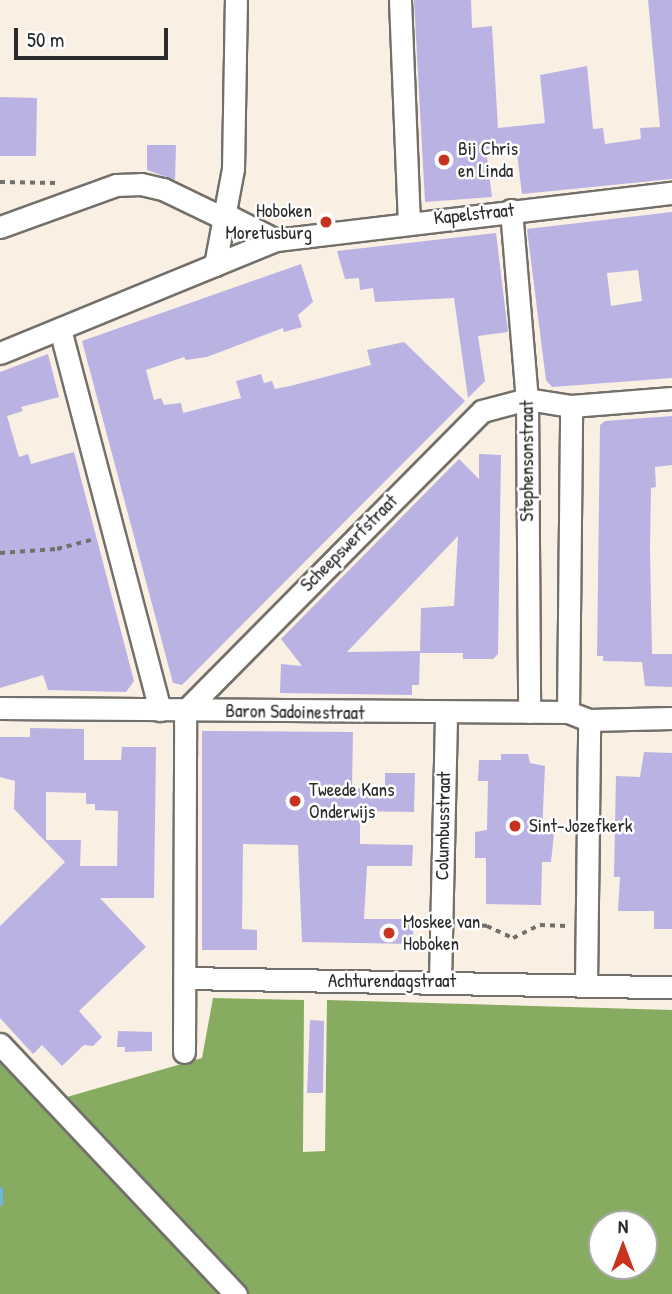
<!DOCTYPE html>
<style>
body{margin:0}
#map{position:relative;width:672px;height:1294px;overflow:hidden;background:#faefe3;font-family:"Patrick Hand",sans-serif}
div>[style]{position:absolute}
.forest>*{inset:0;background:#87ab60}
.stream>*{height:6px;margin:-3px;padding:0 3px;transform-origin:3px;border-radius:3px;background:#70b3e5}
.building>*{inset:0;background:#bab2e2}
.path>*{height:3.5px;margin-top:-1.75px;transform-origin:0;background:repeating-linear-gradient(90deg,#73706b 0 5px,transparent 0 10px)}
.roads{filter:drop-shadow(2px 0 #73706b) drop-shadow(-2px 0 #73706b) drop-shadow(0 2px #73706b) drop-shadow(0 -2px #73706b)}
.minor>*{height:21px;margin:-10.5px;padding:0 10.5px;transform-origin:10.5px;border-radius:10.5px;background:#fff}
.dots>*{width:19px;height:19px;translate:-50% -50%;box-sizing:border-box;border:4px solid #fff;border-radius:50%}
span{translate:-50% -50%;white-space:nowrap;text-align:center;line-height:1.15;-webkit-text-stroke:5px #fff;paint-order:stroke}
.poi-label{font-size:19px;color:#2b2b2b}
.left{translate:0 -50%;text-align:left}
.right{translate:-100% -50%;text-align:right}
.street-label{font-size:19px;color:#2b2b2b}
.north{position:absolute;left:588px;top:1210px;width:70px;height:70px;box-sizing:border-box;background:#fff;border:2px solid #aaa;border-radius:50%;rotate:0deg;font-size:19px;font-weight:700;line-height:28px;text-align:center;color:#2b2b2b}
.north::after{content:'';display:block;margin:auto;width:24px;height:32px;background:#c8321e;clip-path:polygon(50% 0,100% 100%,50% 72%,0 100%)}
.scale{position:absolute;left:14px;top:28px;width:154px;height:32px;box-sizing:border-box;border:4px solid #2b2b2b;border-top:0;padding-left:9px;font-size:21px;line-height:24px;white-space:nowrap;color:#2b2b2b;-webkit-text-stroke:5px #fff;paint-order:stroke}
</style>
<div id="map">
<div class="forest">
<i style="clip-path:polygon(evenodd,213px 998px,304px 1000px,303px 1152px,325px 1151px,327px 1000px,672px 1010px,672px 1294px,0 1294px,0 1059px,34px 1094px,60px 1099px,202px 1058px,213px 998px,602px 1224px,644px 1224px,644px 1266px,602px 1266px,602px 1224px)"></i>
</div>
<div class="stream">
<i style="left:0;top:1190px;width:13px;rotate:90deg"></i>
</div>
<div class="building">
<i style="clip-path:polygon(414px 0,471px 0,472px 28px,492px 26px,498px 128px,545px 123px,540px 75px,587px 66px,593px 129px,603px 128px,605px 144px,641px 139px,640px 128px,660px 127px,648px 0,672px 0,672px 179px,522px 194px,516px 146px,486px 149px,492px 197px,425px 202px)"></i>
<i style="clip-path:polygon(0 97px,37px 98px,36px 156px,0 156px)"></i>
<i style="clip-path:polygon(147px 145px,176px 145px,175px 180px,147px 170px)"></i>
<i style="clip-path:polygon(evenodd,672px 212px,672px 378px,552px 387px,546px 380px,527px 229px,672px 212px,638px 270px,642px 301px,611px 306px,607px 273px,638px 270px)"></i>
<i style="clip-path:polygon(496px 233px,508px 332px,478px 336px,485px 381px,468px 398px,454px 298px,375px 302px,373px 288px,360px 290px,359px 278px,345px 279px,337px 251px)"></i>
<i style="clip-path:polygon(301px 264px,313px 302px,298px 315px,302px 327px,284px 332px,283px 328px,207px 357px,186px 360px,184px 357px,146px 370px,154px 400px,161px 398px,164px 405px,181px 403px,183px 413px,241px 398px,236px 381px,261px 374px,264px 383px,272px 381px,275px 389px,290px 386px,371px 365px,367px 350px,404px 342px,465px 401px,182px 685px,173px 683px,82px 341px)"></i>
<i style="clip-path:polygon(48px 354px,59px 397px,21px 407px,23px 411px,7px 416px,19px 457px,28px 454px,31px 464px,74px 452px,134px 681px,126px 692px,48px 690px,43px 675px,0 688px,0 372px)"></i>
<i style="clip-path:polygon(672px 416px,672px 465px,655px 467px,656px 487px,651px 488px,650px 548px,652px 654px,672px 654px,672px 687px,645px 686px,642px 662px,603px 661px,603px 656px,597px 656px,600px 425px,605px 421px)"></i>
<i style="clip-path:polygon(479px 454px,501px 455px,498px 654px,493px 659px,463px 659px,463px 653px,420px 653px,421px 608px,454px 606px,458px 536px,347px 652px,420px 651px,419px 685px,412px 685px,412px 695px,280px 693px,281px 664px,302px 666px,281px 639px,459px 459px,479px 479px)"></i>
<i style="clip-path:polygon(evenodd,30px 728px,84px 729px,84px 760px,121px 760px,122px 747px,156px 747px,154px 898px,100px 898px,146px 947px,79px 1011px,102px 1037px,93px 1046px,84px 1045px,62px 1066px,42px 1045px,33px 1054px,0 1018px,0 926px,65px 862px,14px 809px,15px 781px,0 777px,0 737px,30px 737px,30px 728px,46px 792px,86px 793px,86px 804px,95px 804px,95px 810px,118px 811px,117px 866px,80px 866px,81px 840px,46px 840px,46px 792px)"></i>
<i style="clip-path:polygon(202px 731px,353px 732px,352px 788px,385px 789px,385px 773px,415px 773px,414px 812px,360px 811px,360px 844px,413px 845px,412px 866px,367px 866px,364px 919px,413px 919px,413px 944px,302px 942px,298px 845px,243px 844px,242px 929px,257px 930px,257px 950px,202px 950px)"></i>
<i style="clip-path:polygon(644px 752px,672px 753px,672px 929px,654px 929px,654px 911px,618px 911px,620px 877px,614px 877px,616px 776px,640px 777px)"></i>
<i style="clip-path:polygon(501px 754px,528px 754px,530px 763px,545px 766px,542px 832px,554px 834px,551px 862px,542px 862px,541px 905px,486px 904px,486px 858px,475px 858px,475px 832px,487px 830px,488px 781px,478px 781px,479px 760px,501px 760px)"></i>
<i style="clip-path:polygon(310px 1020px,324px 1021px,323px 1093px,307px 1093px)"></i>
<i style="clip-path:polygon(118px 1031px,152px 1032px,152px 1051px,125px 1052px,125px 1047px,117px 1047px)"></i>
</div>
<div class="path">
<i style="left:0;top:182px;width:57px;rotate:1deg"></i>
<i style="left:0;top:553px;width:57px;rotate:-4deg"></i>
<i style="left:57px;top:549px;width:38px;rotate:-15deg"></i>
<i style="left:462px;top:925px;width:25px;rotate:2deg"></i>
<i style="left:487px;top:926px;width:29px;rotate:25deg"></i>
<i style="left:513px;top:938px;width:30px;rotate:-26deg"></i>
<i style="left:540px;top:925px;width:27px;rotate:2deg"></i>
</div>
<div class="roads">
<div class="minor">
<i style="left:400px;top:0;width:221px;rotate:87.7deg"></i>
<i style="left:511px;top:210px;width:190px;rotate:85.2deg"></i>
<i style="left:527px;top:399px;width:313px;rotate:89.6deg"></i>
<i style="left:225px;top:214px;width:57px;rotate:27deg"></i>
<i style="left:0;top:227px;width:123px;rotate:-19.9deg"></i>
<i style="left:116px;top:185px;width:25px;rotate:-2deg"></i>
<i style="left:141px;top:184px;width:23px;rotate:13deg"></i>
<i style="left:163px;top:189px;width:69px;rotate:25.8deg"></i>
<i style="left:215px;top:265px;width:98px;rotate:-79.4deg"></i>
<i style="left:233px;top:169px;width:169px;rotate:-89deg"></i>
<i style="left:60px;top:329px;width:394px;rotate:75.3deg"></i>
<i style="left:0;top:353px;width:298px;rotate:-22.3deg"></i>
<i style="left:276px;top:240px;width:399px;rotate:-6.8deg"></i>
<i style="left:0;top:708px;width:568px;rotate:0.4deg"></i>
<i style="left:568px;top:712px;width:22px;rotate:21deg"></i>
<i style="left:589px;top:720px;width:83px;rotate:-1.4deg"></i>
<i style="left:568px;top:712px;width:306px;rotate:-89.4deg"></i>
<i style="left:186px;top:978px;width:486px;rotate:1.1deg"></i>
<i style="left:440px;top:981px;width:268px;rotate:-88.7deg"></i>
<i style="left:586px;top:984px;width:264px;rotate:-89.3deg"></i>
<i style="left:0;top:1044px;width:344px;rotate:46.7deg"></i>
<i style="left:184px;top:1052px;width:341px;rotate:-89.8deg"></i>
<i style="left:185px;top:711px;width:422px;rotate:-45.3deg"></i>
<i style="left:482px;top:411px;width:47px;rotate:-14.9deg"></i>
<i style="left:527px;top:399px;width:45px;rotate:9deg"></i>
<i style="left:571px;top:406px;width:101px;rotate:-4.5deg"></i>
</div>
</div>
<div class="dots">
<i style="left:444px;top:160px;background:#c8321e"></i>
<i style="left:326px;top:222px;background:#c8321e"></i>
<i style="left:295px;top:801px;background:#c8321e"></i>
<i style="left:515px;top:826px;background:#c8321e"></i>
<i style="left:389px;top:933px;background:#c8321e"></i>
</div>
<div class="poi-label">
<span class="left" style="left:458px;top:160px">Bij Chris<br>en Linda</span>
<span class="right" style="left:312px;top:222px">Hoboken<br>Moretusburg</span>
<span class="left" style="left:309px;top:801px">Tweede Kans<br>Onderwijs</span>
<span class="left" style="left:529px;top:826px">Sint-Jozefkerk</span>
<span class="left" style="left:403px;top:933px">Moskee van<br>Hoboken</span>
</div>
<div class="street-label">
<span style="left:474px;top:214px;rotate:-6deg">Kapelstraat</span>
<span style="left:527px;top:461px;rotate:-90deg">Stephensonstraat</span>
<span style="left:349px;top:543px;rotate:-45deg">Scheepswerfstraat</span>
<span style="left:295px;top:712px;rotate:1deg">Baron Sadoinestraat</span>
<span style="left:443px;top:826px;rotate:-89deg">Columbusstraat</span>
<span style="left:392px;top:981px">Achturendagstraat</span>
</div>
<div class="north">N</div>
<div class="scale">50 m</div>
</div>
